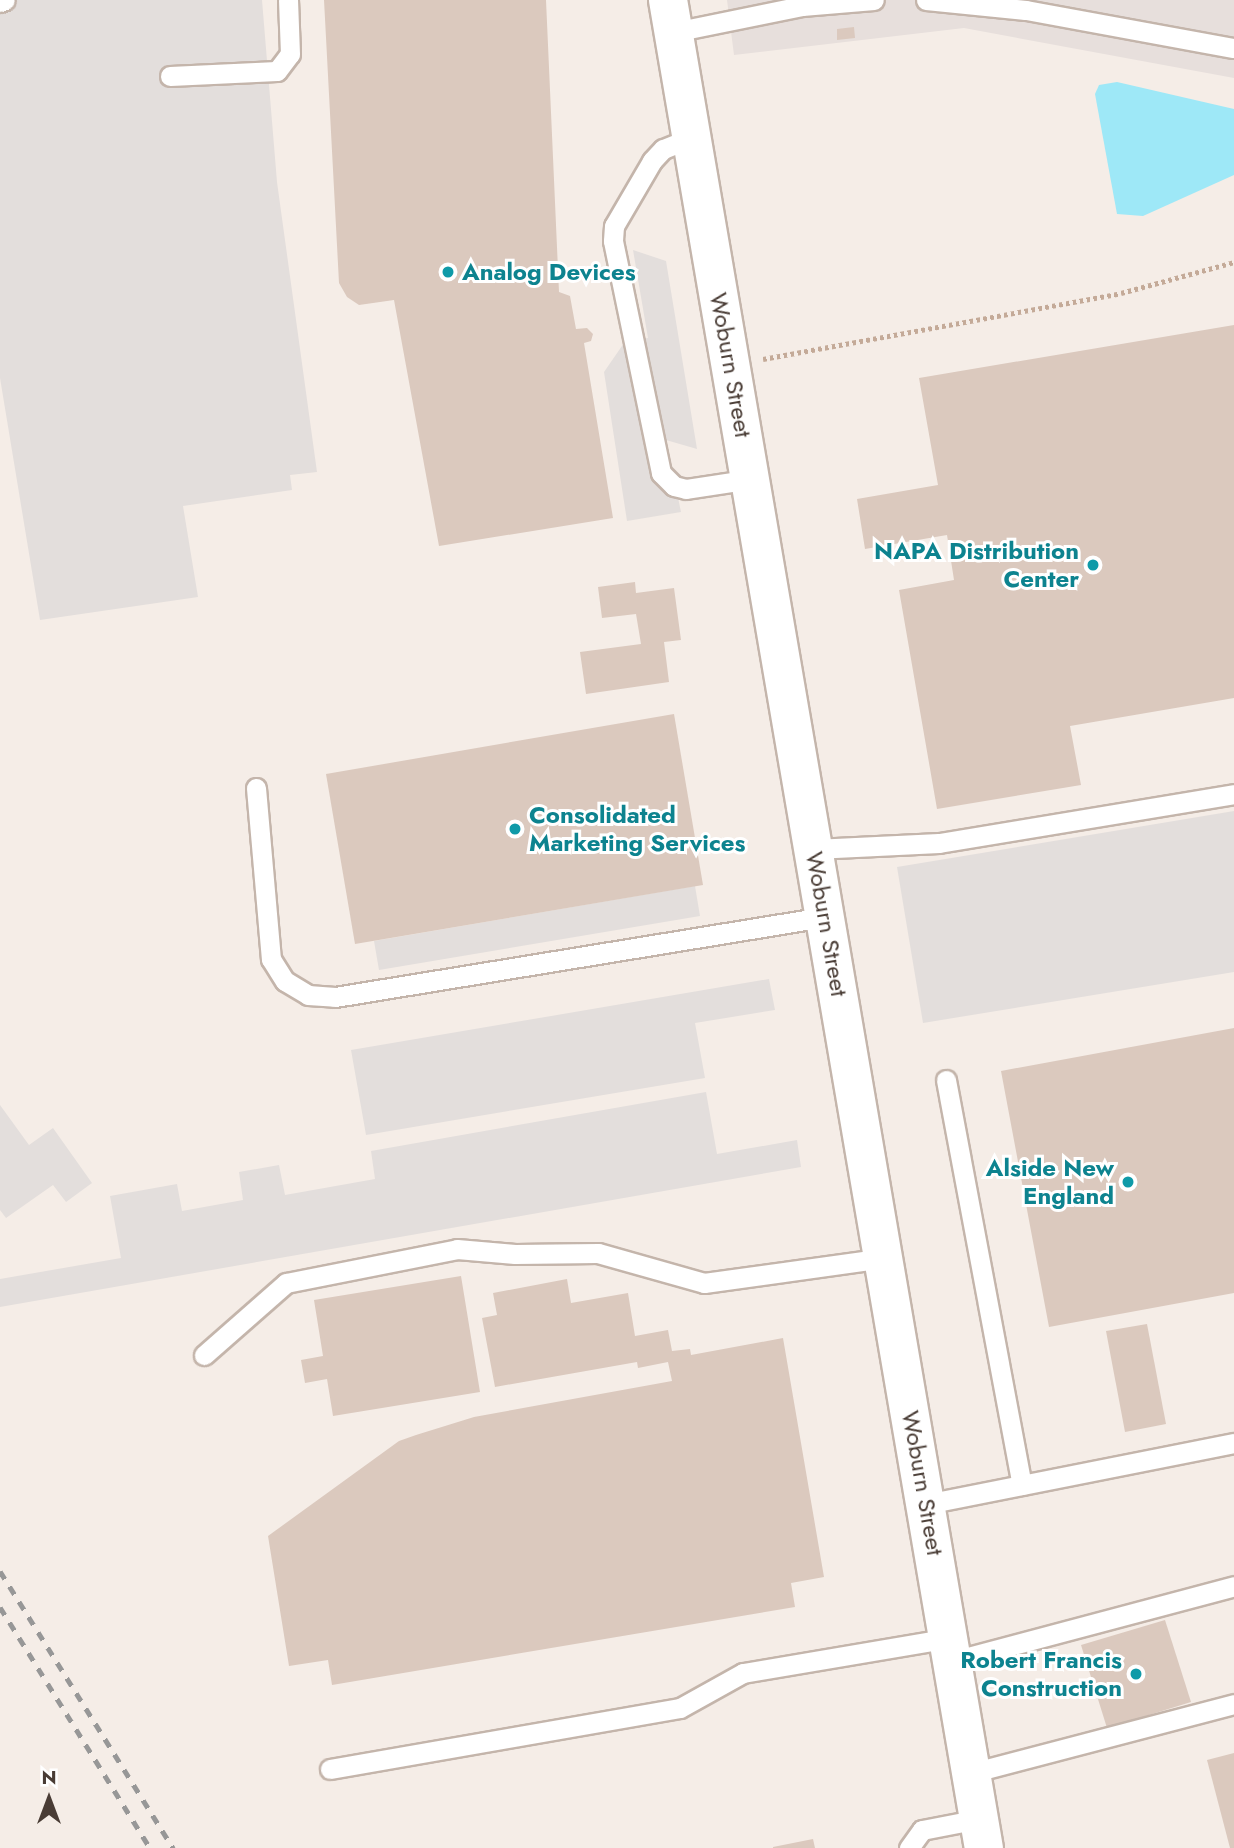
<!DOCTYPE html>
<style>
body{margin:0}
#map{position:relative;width:1234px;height:1848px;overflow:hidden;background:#f5ede7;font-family:Jost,sans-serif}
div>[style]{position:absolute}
.industrial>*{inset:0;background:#e7dfdc}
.parking>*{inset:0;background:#e3dedc}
.water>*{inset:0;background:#9ee8f7}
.building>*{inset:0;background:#dbc9be}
.path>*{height:4.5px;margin-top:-2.25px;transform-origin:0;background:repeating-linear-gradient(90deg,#c4aa98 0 3.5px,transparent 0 7px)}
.roads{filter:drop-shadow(2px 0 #c4b5ab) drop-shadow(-2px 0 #c4b5ab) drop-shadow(0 2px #c4b5ab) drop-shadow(0 -2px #c4b5ab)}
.service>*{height:19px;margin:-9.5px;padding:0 9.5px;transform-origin:9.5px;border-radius:9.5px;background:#fff}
.tertiary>*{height:38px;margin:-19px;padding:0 19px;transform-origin:19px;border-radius:19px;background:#fff}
.rail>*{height:5px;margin-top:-2.5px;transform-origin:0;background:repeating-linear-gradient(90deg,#979797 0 9px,transparent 0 18px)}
.dots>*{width:19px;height:19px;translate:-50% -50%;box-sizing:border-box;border:4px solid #fff;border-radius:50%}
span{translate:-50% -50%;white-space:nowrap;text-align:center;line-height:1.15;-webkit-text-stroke:6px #fff;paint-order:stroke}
.culture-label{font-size:24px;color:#0d838f;font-weight:700}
.left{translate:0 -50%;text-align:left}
.right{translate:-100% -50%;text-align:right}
.street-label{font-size:24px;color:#493c35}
.north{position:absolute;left:14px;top:1764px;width:70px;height:70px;-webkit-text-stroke:5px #fff;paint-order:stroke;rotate:0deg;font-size:19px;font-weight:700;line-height:28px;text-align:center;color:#493c35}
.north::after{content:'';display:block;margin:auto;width:24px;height:32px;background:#493c35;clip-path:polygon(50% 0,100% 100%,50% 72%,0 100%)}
</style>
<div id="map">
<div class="industrial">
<i style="clip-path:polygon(727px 0,1234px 0,1234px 78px,964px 28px,734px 55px)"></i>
</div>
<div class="parking">
<i style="clip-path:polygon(0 0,262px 0,277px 182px,317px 472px,290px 475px,292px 490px,183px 506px,198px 597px,40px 620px,0 378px)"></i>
<i style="clip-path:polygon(633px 250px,666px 261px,697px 449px,666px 440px,681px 512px,627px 521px,604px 372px,624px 343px,648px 338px)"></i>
<i style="clip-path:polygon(1234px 811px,1234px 972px,923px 1023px,897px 867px)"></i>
<i style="clip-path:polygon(695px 886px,700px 916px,379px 970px,374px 941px)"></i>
<i style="clip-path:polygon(769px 979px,775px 1010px,695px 1023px,705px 1078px,366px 1135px,351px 1050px)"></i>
<i style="clip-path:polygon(706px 1092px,717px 1154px,797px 1140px,801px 1167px,0 1307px,0 1279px,121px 1258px,110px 1196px,177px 1184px,182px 1211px,243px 1200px,239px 1172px,279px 1165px,285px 1195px,375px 1179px,371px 1151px)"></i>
<i style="clip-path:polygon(0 1105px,29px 1145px,53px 1128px,92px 1183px,66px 1202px,53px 1185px,6px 1218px,0 1210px)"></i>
</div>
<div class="water">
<i style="clip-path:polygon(1117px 82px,1234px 109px,1234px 175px,1143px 216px,1117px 214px,1095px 94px,1099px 85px)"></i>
</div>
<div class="building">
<i style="clip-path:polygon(324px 0,546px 0,559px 292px,570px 296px,576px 329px,587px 328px,593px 334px,591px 341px,584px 343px,613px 518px,439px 546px,394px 300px,359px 305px,347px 297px,339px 283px)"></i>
<i style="clip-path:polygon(854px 27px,855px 38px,837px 40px,837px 29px)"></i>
<i style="clip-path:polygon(1234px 325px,1234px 698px,1070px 726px,1081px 785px,937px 809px,899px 590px,954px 580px,947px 535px,865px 549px,857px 499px,938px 485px,919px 378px)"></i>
<i style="clip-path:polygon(635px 582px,636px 593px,674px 588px,681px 640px,664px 642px,669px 682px,586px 694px,580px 652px,641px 644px,636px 614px,602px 618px,598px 587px)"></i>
<i style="clip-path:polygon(674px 714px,703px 885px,355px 944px,326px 774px)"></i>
<i style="clip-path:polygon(1234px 1028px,1234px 1293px,1049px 1327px,1001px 1071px)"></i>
<i style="clip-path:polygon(461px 1276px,480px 1392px,333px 1416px,327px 1379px,305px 1383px,301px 1360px,323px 1356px,314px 1300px)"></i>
<i style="clip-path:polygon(567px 1279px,571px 1303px,628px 1293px,635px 1336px,668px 1330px,672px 1351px,690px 1349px,691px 1355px,783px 1338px,824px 1577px,791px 1583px,795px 1607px,332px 1685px,328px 1660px,289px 1666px,268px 1536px,399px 1441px,416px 1435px,474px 1417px,672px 1381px,668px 1362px,638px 1368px,637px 1362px,495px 1387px,482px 1318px,497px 1315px,493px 1293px)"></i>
<i style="clip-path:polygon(1147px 1324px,1166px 1424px,1125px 1432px,1106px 1331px)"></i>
<i style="clip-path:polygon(1165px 1620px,1191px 1702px,1107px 1728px,1081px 1645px)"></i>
<i style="clip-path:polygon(1234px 1753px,1234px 1848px,1230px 1848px,1207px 1760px)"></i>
<i style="clip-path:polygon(813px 1839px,815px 1848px,773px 1848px,773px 1847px)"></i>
</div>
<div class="path">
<i style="left:763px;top:359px;width:364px;rotate:-10.4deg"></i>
<i style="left:1121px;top:293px;width:117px;rotate:-15.3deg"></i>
</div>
<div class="roads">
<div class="service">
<i style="left:926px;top:0;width:100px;rotate:5.7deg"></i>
<i style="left:1026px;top:10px;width:211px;rotate:10.4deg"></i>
<i style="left:0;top:2px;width:5px;rotate:-22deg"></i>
<i style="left:674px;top:32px;width:131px;rotate:-11.5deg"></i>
<i style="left:802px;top:6px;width:72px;rotate:-4.8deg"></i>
<i style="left:170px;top:76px;width:107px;rotate:-2.7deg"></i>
<i style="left:277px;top:71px;width:21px;rotate:-53deg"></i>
<i style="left:290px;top:54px;width:54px;rotate:-92.1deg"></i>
<i style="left:693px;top:137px;width:32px;rotate:158deg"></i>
<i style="left:663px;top:149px;width:16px;rotate:133deg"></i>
<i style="left:652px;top:161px;width:75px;rotate:120.3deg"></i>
<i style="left:614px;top:226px;width:15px;rotate:94deg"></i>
<i style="left:613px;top:241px;width:237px;rotate:78.3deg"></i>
<i style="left:661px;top:473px;width:18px;rotate:45deg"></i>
<i style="left:674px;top:486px;width:12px;rotate:14deg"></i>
<i style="left:686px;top:489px;width:66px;rotate:-8.7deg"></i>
<i style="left:256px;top:788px;width:172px;rotate:85deg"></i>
<i style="left:271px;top:959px;width:26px;rotate:58deg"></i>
<i style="left:285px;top:981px;width:27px;rotate:31deg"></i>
<i style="left:308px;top:995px;width:27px;rotate:4deg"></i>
<i style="left:335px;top:997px;width:496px;rotate:-9.3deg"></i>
<i style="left:814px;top:849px;width:125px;rotate:-2.7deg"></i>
<i style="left:939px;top:843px;width:299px;rotate:-9.4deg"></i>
<i style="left:946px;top:1080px;width:412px;rotate:79.4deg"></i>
<i style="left:204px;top:1355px;width:109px;rotate:-41.3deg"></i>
<i style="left:286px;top:1283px;width:174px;rotate:-11.2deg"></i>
<i style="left:457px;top:1249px;width:58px;rotate:4.9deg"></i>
<i style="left:515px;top:1254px;width:83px;rotate:-0.7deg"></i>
<i style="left:598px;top:1253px;width:110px;rotate:15.8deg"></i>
<i style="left:704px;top:1283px;width:183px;rotate:-7.9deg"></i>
<i style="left:926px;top:1504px;width:314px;rotate:-11.2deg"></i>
<i style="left:953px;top:1661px;width:291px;rotate:-14.9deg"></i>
<i style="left:330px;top:1769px;width:355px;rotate:-9.9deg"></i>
<i style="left:680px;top:1708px;width:72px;rotate:-29.1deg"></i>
<i style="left:743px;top:1673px;width:209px;rotate:-9.6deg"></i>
<i style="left:971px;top:1773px;width:272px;rotate:-14.7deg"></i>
<i style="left:909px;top:1848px;width:22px;rotate:-54deg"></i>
<i style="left:922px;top:1830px;width:58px;rotate:-10.9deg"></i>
</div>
<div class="tertiary">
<i style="left:668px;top:0;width:1875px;rotate:80.3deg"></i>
</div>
</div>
<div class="rail">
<i style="left:0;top:1571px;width:327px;rotate:58deg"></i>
<i style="left:0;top:1607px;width:284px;rotate:58.1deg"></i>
</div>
<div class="dots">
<i style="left:448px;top:272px;background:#0f9aa8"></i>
<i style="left:1093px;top:565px;background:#0f9aa8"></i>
<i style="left:515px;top:829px;background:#0f9aa8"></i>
<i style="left:1128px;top:1182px;background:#0f9aa8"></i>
<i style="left:1136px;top:1674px;background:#0f9aa8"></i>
</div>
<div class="culture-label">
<span class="left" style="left:462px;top:272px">Analog Devices</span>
<span class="right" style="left:1079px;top:565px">NAPA Distribution<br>Center</span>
<span class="left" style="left:529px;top:829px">Consolidated<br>Marketing Services</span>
<span class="right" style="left:1114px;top:1182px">Alside New<br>England</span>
<span class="right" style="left:1122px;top:1674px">Robert Francis<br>Construction</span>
</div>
<div class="street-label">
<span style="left:731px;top:365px;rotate:80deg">Woburn Street</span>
<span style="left:827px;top:924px;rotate:80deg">Woburn Street</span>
<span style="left:923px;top:1483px;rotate:80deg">Woburn Street</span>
</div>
<div class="north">N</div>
</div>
